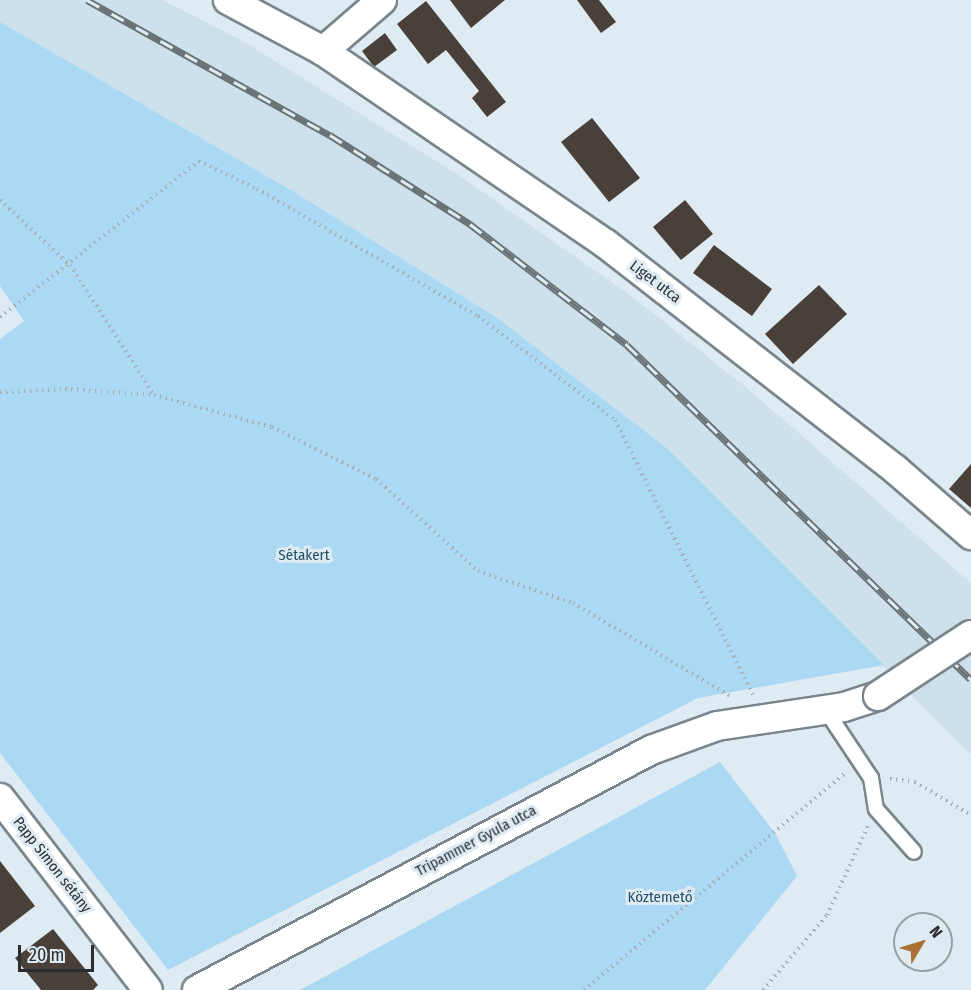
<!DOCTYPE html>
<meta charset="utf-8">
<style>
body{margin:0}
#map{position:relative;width:971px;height:990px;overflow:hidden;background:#deebf2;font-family:"Fira Sans Condensed",sans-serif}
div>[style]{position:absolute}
.built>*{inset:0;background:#cce1ec}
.green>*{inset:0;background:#abd9f3}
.building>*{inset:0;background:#494039}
.path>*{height:4px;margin-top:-2px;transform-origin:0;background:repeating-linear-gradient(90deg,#a5afb5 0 1.5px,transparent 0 6px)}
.roads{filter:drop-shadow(2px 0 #7a858c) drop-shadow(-2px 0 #7a858c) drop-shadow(0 2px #7a858c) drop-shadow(0 -2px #7a858c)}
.lane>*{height:14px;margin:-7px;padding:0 7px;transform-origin:7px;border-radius:7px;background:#fff}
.street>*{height:28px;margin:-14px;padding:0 14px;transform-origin:14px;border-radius:14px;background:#fff}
.rail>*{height:7px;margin-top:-3.5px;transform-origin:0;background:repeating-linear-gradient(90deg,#deebf2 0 14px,#6b7377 0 28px);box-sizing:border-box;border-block:2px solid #6b7377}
.bridges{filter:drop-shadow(2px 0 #7a858c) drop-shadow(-2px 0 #7a858c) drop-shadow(0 2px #7a858c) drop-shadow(0 -2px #7a858c)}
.street-bridge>*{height:28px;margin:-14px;padding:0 14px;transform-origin:14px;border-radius:14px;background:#fff}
span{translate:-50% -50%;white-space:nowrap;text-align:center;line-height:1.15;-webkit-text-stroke:6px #deebf2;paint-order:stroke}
.street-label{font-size:15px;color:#292e30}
.park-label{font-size:15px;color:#1f4f65}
.north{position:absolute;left:893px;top:912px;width:60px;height:60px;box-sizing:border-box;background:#deebf2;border:2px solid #969fa4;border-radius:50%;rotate:52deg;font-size:16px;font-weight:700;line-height:24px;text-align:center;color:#292e30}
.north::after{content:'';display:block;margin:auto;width:21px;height:27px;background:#ac6f33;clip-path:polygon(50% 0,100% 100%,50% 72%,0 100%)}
.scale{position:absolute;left:18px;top:945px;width:76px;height:27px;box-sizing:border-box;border:3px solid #292e30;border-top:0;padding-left:8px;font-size:18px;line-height:21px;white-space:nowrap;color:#292e30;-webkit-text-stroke:4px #deebf2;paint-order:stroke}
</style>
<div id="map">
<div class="built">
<i style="clip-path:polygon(0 0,162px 0,241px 40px,457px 174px,637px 300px,754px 394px,971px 583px,971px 755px,668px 449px,496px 317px,291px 190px,0 22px)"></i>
</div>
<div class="green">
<i style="clip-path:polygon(0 22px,291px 190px,496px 317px,668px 449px,884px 665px,698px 698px,168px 970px,0 753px,0 339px,24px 321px,0 286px)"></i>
<i style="clip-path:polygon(720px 762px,775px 833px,797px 876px,705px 990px,300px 990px)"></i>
</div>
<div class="building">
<i style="clip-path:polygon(450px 0,505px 0,471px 28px)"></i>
<i style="clip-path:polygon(577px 0,599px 0,616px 22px,601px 33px)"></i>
<i style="clip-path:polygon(426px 1px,506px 102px,487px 117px,472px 98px,479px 91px,446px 50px,428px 64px,397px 24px)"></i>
<i style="clip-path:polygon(385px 33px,397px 50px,374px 67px,362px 51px)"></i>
<i style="clip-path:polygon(592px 118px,640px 178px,609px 202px,561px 142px)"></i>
<i style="clip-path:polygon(685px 200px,713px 234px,681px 260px,653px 227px)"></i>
<i style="clip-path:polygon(714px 245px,772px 289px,752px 316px,693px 273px)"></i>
<i style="clip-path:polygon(819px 285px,847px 314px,793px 364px,765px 334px)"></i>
<i style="clip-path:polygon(971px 464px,971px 508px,949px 489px)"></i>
<i style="clip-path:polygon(0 861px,35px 906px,0 933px)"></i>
<i style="clip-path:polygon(53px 929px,98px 985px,93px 990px,41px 990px,15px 958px)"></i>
</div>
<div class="path">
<i style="left:0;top:200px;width:96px;rotate:42.9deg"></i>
<i style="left:70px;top:265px;width:155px;rotate:57.1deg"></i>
<i style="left:154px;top:395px;width:122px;rotate:15.2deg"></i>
<i style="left:272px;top:427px;width:116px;rotate:26.6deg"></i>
<i style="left:376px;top:479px;width:137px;rotate:42deg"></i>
<i style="left:478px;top:571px;width:100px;rotate:18.6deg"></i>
<i style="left:573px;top:603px;width:182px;rotate:30.6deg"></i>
<i style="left:0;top:317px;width:253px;rotate:-38.1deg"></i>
<i style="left:199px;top:161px;width:64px;rotate:25.8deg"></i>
<i style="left:257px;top:189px;width:255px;rotate:29.9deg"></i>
<i style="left:478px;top:316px;width:172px;rotate:37.2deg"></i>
<i style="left:615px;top:420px;width:307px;rotate:63.3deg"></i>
<i style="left:0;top:392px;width:65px;rotate:-2.6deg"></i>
<i style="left:65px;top:389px;width:89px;rotate:3.9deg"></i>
<i style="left:890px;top:779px;width:25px;rotate:7deg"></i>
<i style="left:915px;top:782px;width:65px;rotate:30.5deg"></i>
<i style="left:584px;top:990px;width:339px;rotate:-39.7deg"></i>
<i style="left:763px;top:990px;width:99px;rotate:-49.5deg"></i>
<i style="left:827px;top:915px;width:98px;rotate:-65.3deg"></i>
</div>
<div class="roads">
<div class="lane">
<i style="left:825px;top:709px;width:83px;rotate:56.3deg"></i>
<i style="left:871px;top:778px;width:31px;rotate:81deg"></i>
<i style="left:876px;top:809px;width:57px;rotate:48.5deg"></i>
</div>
<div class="street">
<i style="left:228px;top:0;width:108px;rotate:28.2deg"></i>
<i style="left:323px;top:51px;width:343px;rotate:34.3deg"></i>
<i style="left:606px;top:244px;width:366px;rotate:37.9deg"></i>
<i style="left:895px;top:469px;width:101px;rotate:41deg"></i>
<i style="left:323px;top:51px;width:78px;rotate:-40.8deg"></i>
<i style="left:0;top:798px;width:242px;rotate:52.4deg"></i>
<i style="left:197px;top:990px;width:514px;rotate:-27.86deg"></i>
<i style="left:651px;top:750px;width:70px;rotate:-20deg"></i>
<i style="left:717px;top:726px;width:128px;rotate:-8.5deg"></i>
<i style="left:844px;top:707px;width:36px;rotate:-18deg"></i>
</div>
</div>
<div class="rail">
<i style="left:87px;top:0;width:278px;rotate:29.1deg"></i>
<i style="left:330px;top:135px;width:166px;rotate:32.4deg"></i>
<i style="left:470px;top:224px;width:198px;rotate:37.6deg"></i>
<i style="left:627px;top:345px;width:479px;rotate:44.2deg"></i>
</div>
<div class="bridges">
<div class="street-bridge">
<i style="left:878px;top:696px;width:111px;rotate:-33.3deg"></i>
</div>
</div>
<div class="street-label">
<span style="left:655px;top:282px;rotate:37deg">Liget utca</span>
<span style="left:476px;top:841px;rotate:-28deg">Tripammer Gyula utca</span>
<span style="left:52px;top:865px;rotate:52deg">Papp Simon sétány</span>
</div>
<div class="park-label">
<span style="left:304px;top:556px">Sétakert</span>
<span style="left:660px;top:898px">Köztemető</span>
</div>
<div class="north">N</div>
<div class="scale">20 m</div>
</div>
